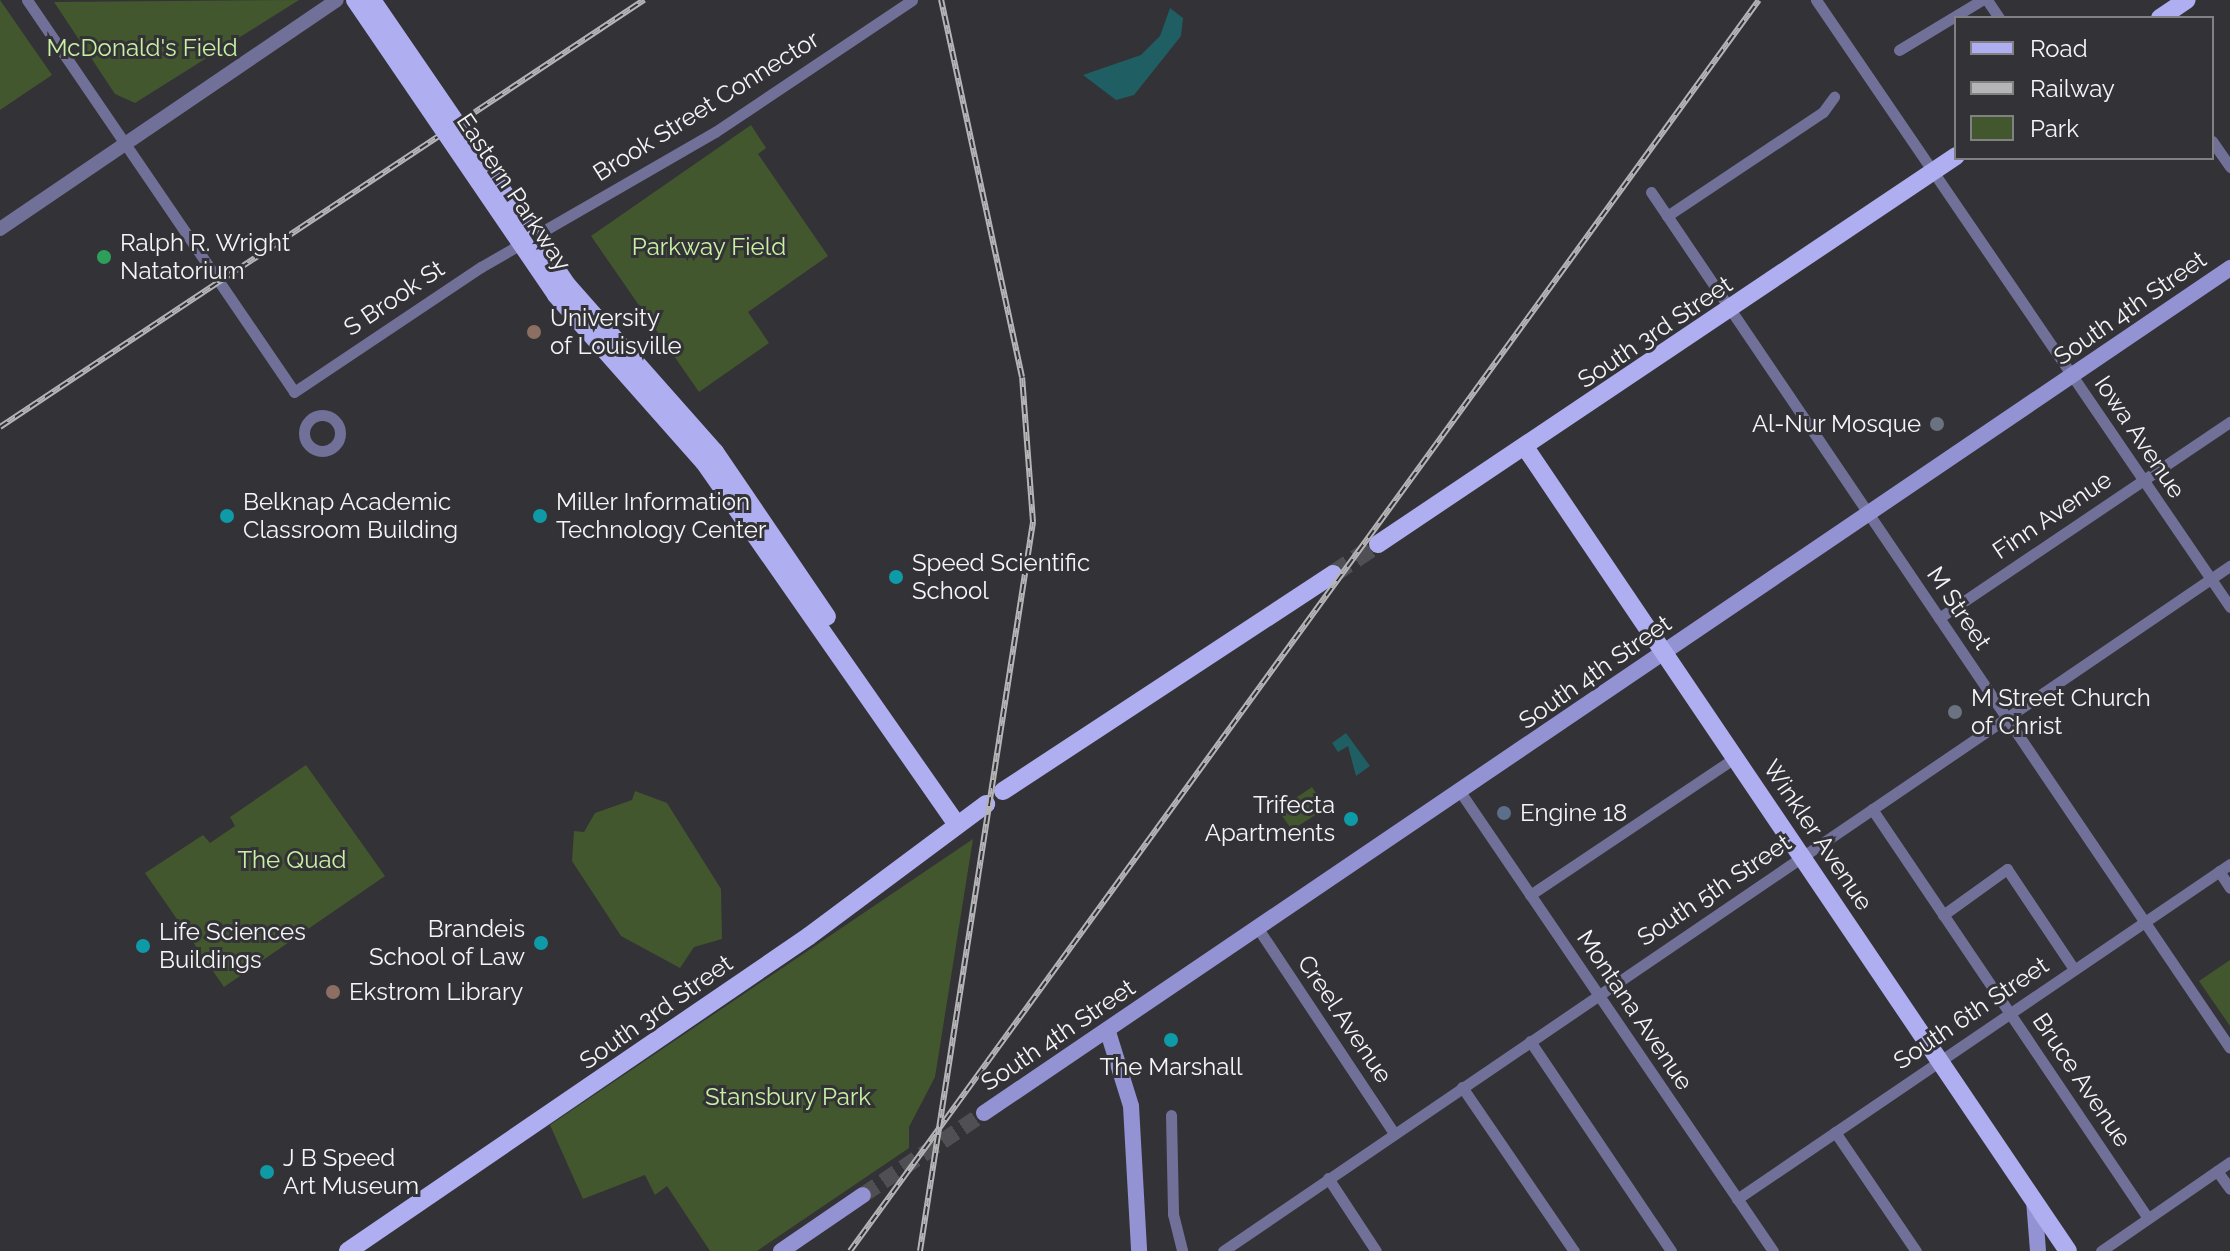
<!DOCTYPE html>
<style>
body{margin:0}
#map{position:relative;width:2230px;height:1251px;overflow:hidden;background:#333236;font-family:Raleway,sans-serif}
div>[style]{position:absolute}
.green>*{inset:0;background:#42572d}
.water>*{inset:0;background:#1f5f63}
.secondary-tunnel>*{height:16px;margin-top:-8px;transform-origin:0;background:repeating-linear-gradient(90deg,#504f53 0 16px,transparent 0 24px)}
.primary-tunnel>*{height:18px;margin-top:-9px;transform-origin:0;background:repeating-linear-gradient(90deg,#504f53 0 18px,transparent 0 27px)}
.minor>*{height:11px;margin:-5.5px;padding:0 5.5px;transform-origin:5.5px;border-radius:5.5px;background:#717099}
.minor>.ring{margin:-5.5px;padding:0;box-sizing:content-box;background:none;border:11px solid #717099;border-radius:50%}
.tertiary>*{height:14px;margin:-7px;padding:0 7px;transform-origin:7px;border-radius:7px;background:#717099}
.secondary>*{height:16px;margin:-8px;padding:0 8px;transform-origin:8px;border-radius:8px;background:#9392d3}
.primary>*{height:18px;margin:-9px;padding:0 9px;transform-origin:9px;border-radius:9px;background:#afaef1}
.rail>*{height:6px;margin-top:-3px;transform-origin:0;background:repeating-linear-gradient(90deg,#333236 0 9px,#b5b4b7 0 18px);box-sizing:border-box;border-block:2px solid #b5b4b7}
.primary-bridge>*{height:18px;margin:-9px;padding:0 9px;transform-origin:9px;border-radius:9px;background:#afaef1}
.dots>*{width:22px;height:22px;translate:-50% -50%;box-sizing:border-box;border:4px solid #333236;border-radius:50%}
span{translate:-50% -50%;white-space:nowrap;text-align:center;line-height:1.15;-webkit-text-stroke:6px #333236;paint-order:stroke}
.park-label{font-size:24px;color:#c9f1a3}
.street-label{font-size:24px;color:#f5f4f7}
.poi-label{font-size:24px;color:#f5f4f7}
.left{translate:0 -50%;text-align:left}
.right{translate:-100% -50%;text-align:right}
.legend{position:absolute;left:1954px;top:16px;width:260px;height:144px;box-sizing:border-box;background:#333236;border:2px solid #818083;margin:0;padding:10px 14px;list-style:none;font-size:24px;color:#f5f4f7}
.legend li{display:flex;align-items:center;gap:16px;height:40px}
.legend b{width:40px;border:2px solid #818083}
</style>
<div id="map">
<div class="green">
<i style="clip-path:polygon(0 0,52px 75px,0 110px)"></i>
<i style="clip-path:polygon(299px 0,135px 103px,115px 94px,54px 2px)"></i>
<i style="clip-path:polygon(751px 125px,766px 148px,758px 154px,828px 256px,748px 312px,769px 343px,699px 392px,591px 236px)"></i>
<i style="clip-path:polygon(306px 765px,385px 876px,224px 987px,145px 873px,203px 835px,210px 843px,235px 826px,230px 817px)"></i>
<i style="clip-path:polygon(1312px 787px,1326px 808px,1292px 830px,1278px 810px)"></i>
<i style="clip-path:polygon(635px 791px,667px 803px,721px 889px,722px 939px,694px 947px,680px 968px,621px 936px,572px 861px,574px 831px,584px 832px,595px 813px,632px 800px)"></i>
<i style="clip-path:polygon(973px 839px,935px 1077px,909px 1127px,909px 1148px,757px 1251px,710px 1251px,667px 1186px,655px 1195px,645px 1175px,583px 1199px,550px 1125px)"></i>
<i style="clip-path:polygon(2230px 960px,2230px 1026px,2199px 981px)"></i>
</div>
<div class="water">
<i style="clip-path:polygon(1170px 8px,1183px 18px,1181px 36px,1134px 95px,1116px 100px,1083px 75px,1141px 55px,1160px 36px)"></i>
<i style="clip-path:polygon(1346px 733px,1370px 766px,1356px 776px,1348px 746px,1338px 752px,1332px 743px)"></i>
</div>
<div class="secondary-tunnel">
<i style="left:863px;top:1195px;width:146px;rotate:-34.1deg"></i>
</div>
<div class="primary-tunnel">
<i style="left:1333px;top:574px;width:54px;rotate:-33.7deg"></i>
</div>
<div class="minor">
<i style="left:27px;top:0;width:474px;rotate:55.7deg"></i>
<i style="left:294px;top:392px;width:225px;rotate:-33.8deg"></i>
<i style="left:481px;top:267px;width:270px;rotate:-30deg"></i>
<i style="left:715px;top:132px;width:237px;rotate:-33.8deg"></i>
<i style="left:1816px;top:0;width:735px;rotate:55.7deg"></i>
<i style="left:1987px;top:0;width:22px;rotate:56deg"></i>
<i style="left:1899px;top:50px;width:97px;rotate:-31.1deg"></i>
<i style="left:2212px;top:141px;width:32px;rotate:55deg"></i>
<i style="left:1651px;top:192px;width:1033px;rotate:55.93deg"></i>
<i style="left:1667px;top:216px;width:187px;rotate:-33.7deg"></i>
<i style="left:1823px;top:112px;width:19px;rotate:-54deg"></i>
<i class="ring" style="left:304px;top:415px;width:25px;height:25px"></i>
<i style="left:1939px;top:618px;width:351px;rotate:-34deg"></i>
<i style="left:1461px;top:793px;width:554px;rotate:55.74deg"></i>
<i style="left:1872px;top:809px;width:493px;rotate:56deg"></i>
<i style="left:2219px;top:871px;width:20px;rotate:57deg"></i>
<i style="left:1530px;top:895px;width:248px;rotate:-33.8deg"></i>
<i style="left:1943px;top:915px;width:79px;rotate:-35.7deg"></i>
<i style="left:2007px;top:869px;width:120px;rotate:56.2deg"></i>
<i style="left:1259px;top:930px;width:244px;rotate:56.4deg"></i>
<i style="left:1530px;top:1041px;width:253px;rotate:56.1deg"></i>
<i style="left:1462px;top:1087px;width:199px;rotate:55.7deg"></i>
<i style="left:1171px;top:1115px;width:99px;rotate:88.8deg"></i>
<i style="left:1173px;top:1214px;width:38px;rotate:76deg"></i>
<i style="left:1835px;top:1132px;width:144px;rotate:55.8deg"></i>
<i style="left:2217px;top:1171px;width:22px;rotate:54deg"></i>
<i style="left:1328px;top:1178px;width:87px;rotate:56.7deg"></i>
<i style="left:1737px;top:1199px;width:596px;rotate:-34.2deg"></i>
<i style="left:1223px;top:1251px;width:1218px;rotate:-34.23deg"></i>
<i style="left:2101px;top:1251px;width:157px;rotate:-34.6deg"></i>
</div>
<div class="tertiary">
<i style="left:0;top:229px;width:407px;rotate:-34.2deg"></i>
</div>
<div class="secondary">
<i style="left:1108px;top:1032px;width:77px;rotate:72.7deg"></i>
<i style="left:1131px;top:1106px;width:145px;rotate:86.8deg"></i>
<i style="left:984px;top:1113px;width:1506px;rotate:-34.14deg"></i>
<i style="left:2034px;top:1200px;width:51px;rotate:85.5deg"></i>
<i style="left:781px;top:1251px;width:99px;rotate:-34.3deg"></i>
</div>
<div class="primary">
<i style="left:2160px;top:18px;width:32px;rotate:-34deg"></i>
<i style="left:568px;top:286px;width:222px;rotate:48.5deg"></i>
<i style="left:715px;top:452px;width:199px;rotate:55.8deg"></i>
<i style="left:556px;top:295px;width:223px;rotate:48.5deg"></i>
<i style="left:704px;top:462px;width:442px;rotate:55.1deg"></i>
<i style="left:1525px;top:447px;width:970px;rotate:55.97deg"></i>
<i style="left:1378px;top:544px;width:696px;rotate:-33.87deg"></i>
<i style="left:1003px;top:791px;width:395px;rotate:-33.3deg"></i>
<i style="left:348px;top:1251px;width:558px;rotate:-34.34deg"></i>
<i style="left:809px;top:936px;width:221px;rotate:-36.7deg"></i>
</div>
<div class="rail">
<i style="left:0;top:427px;width:773px;rotate:-33.55deg"></i>
<i style="left:850px;top:1251px;width:1546px;rotate:-54deg"></i>
<i style="left:920px;top:1251px;width:738px;rotate:-81.19deg"></i>
<i style="left:1033px;top:522px;width:145px;rotate:-94.3deg"></i>
<i style="left:1022px;top:377px;width:386px;rotate:-102.1deg"></i>
</div>
<div class="primary-bridge">
<i style="left:355px;top:0;width:357px;rotate:55.7deg"></i>
<i style="left:372px;top:0;width:347px;rotate:55.6deg"></i>
</div>
<div class="dots">
<i style="left:104px;top:257px;background:#2e9e5b"></i>
<i style="left:534px;top:332px;background:#8d6e63"></i>
<i style="left:1937px;top:424px;background:#6b7280"></i>
<i style="left:227px;top:516px;background:#0f9aa8"></i>
<i style="left:540px;top:516px;background:#0f9aa8"></i>
<i style="left:896px;top:577px;background:#0f9aa8"></i>
<i style="left:1955px;top:712px;background:#6b7280"></i>
<i style="left:1504px;top:813px;background:#5c6f8a"></i>
<i style="left:1351px;top:819px;background:#0f9aa8"></i>
<i style="left:541px;top:943px;background:#0f9aa8"></i>
<i style="left:143px;top:946px;background:#0f9aa8"></i>
<i style="left:333px;top:992px;background:#8d6e63"></i>
<i style="left:1171px;top:1040px;background:#0f9aa8"></i>
<i style="left:267px;top:1172px;background:#0f9aa8"></i>
</div>
<div class="park-label">
<span style="left:142px;top:48px">McDonald's Field</span>
<span style="left:709px;top:247px">Parkway Field</span>
<span style="left:292px;top:860px">The Quad</span>
<span style="left:788px;top:1097px">Stansbury Park</span>
</div>
<div class="street-label">
<span style="left:706px;top:106px;rotate:-32deg">Brook Street Connector</span>
<span style="left:514px;top:192px;rotate:56deg">Eastern Parkway</span>
<span style="left:394px;top:298px;rotate:-34deg">S Brook St</span>
<span style="left:2130px;top:308px;rotate:-35deg">South 4th Street</span>
<span style="left:1655px;top:332px;rotate:-34deg">South 3rd Street</span>
<span style="left:2140px;top:437px;rotate:56deg">Iowa Avenue</span>
<span style="left:2052px;top:515px;rotate:-34deg">Finn Avenue</span>
<span style="left:1959px;top:608px;rotate:56deg">M Street</span>
<span style="left:1595px;top:672px;rotate:-35deg">South 4th Street</span>
<span style="left:1818px;top:835px;rotate:56deg">Winkler Avenue</span>
<span style="left:1714px;top:890px;rotate:-34deg">South 5th Street</span>
<span style="left:1635px;top:1010px;rotate:56deg">Montana Avenue</span>
<span style="left:656px;top:1012px;rotate:-35deg">South 3rd Street</span>
<span style="left:1971px;top:1013px;rotate:-34deg">South 6th Street</span>
<span style="left:1345px;top:1019px;rotate:56deg">Creel Avenue</span>
<span style="left:1058px;top:1035px;rotate:-34deg">South 4th Street</span>
<span style="left:2082px;top:1080px;rotate:56deg">Bruce Avenue</span>
</div>
<div class="poi-label">
<span class="left" style="left:120px;top:257px">Ralph R. Wright<br>Natatorium</span>
<span class="left" style="left:550px;top:332px">University<br>of Louisville</span>
<span class="right" style="left:1921px;top:424px">Al-Nur Mosque</span>
<span class="left" style="left:243px;top:516px">Belknap Academic<br>Classroom Building</span>
<span class="left" style="left:556px;top:516px">Miller Information<br>Technology Center</span>
<span class="left" style="left:912px;top:577px">Speed Scientific<br>School</span>
<span class="left" style="left:1971px;top:712px">M Street Church<br>of Christ</span>
<span class="right" style="left:1335px;top:819px">Trifecta<br>Apartments</span>
<span class="left" style="left:1520px;top:813px">Engine 18</span>
<span class="right" style="left:525px;top:943px">Brandeis<br>School of Law</span>
<span class="left" style="left:159px;top:946px">Life Sciences<br>Buildings</span>
<span class="left" style="left:349px;top:992px">Ekstrom Library</span>
<span style="left:1171px;top:1067px">The Marshall</span>
<span class="left" style="left:283px;top:1172px">J B Speed<br>Art Museum</span>
</div>
<ul class="legend">
<li><b style="height:10px;background:#afaef1"></b>Road</li>
<li><b style="height:10px;background:#b5b4b7"></b>Railway</li>
<li><b style="height:22px;background:#42572d"></b>Park</li>
</ul>
</div>
